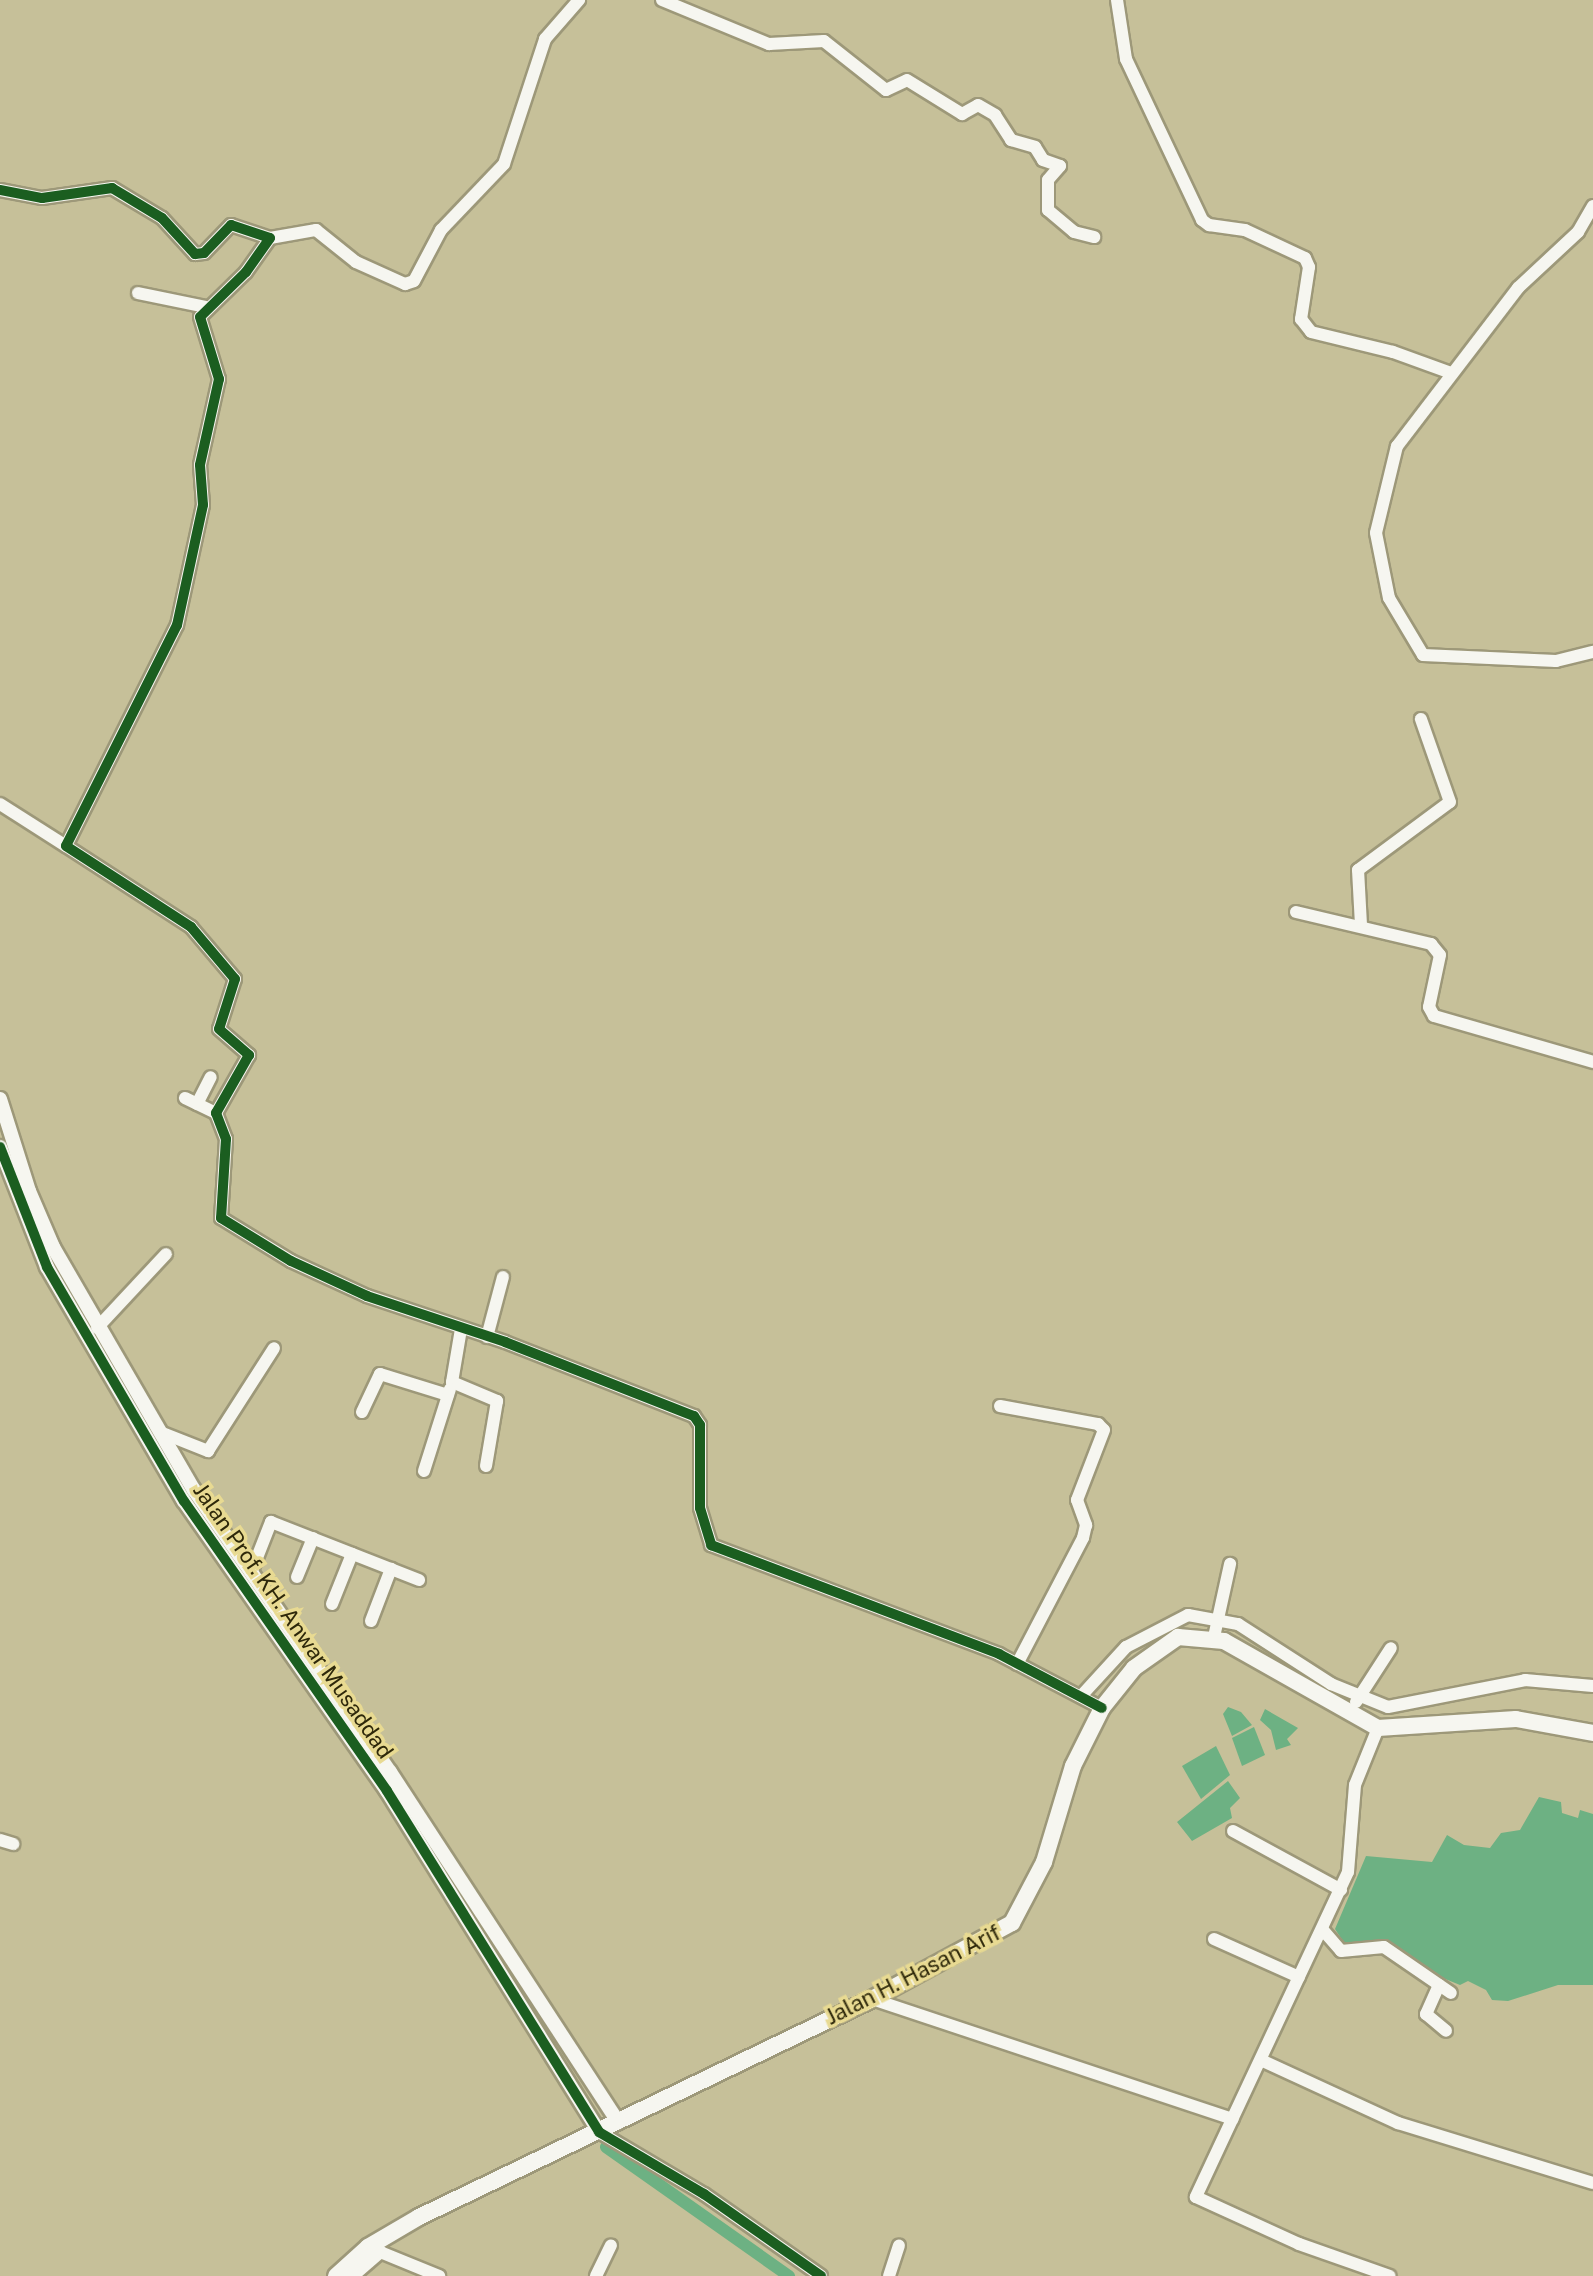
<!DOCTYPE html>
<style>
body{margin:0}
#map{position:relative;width:1593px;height:2276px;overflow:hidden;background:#c6c099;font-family:"Public Sans",sans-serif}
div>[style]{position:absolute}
.water>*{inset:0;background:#6db183}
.canal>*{height:12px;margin:-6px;padding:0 6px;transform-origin:6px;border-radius:6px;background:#6db183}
.roads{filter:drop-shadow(2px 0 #9d9879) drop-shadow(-2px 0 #9d9879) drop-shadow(0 2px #9d9879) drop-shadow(0 -2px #9d9879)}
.minor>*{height:12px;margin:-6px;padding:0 6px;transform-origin:6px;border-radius:6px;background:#f6f6f0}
.tertiary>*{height:14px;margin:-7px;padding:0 7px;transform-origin:7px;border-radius:7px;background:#f6f6f0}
.secondary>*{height:16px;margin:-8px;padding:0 8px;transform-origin:8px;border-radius:8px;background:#f6f6f0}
.cycleway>*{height:10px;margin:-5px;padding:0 5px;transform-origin:5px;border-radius:5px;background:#1b5e20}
span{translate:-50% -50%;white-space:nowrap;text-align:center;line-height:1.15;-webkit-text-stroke:7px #e8da92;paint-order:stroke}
.street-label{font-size:22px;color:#2e280a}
</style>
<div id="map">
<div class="water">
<i style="clip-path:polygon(1228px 1707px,1241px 1712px,1252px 1725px,1232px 1736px,1223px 1714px)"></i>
<i style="clip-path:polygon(1265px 1709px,1298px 1728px,1287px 1739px,1291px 1745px,1276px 1750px,1271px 1730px,1260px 1720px)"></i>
<i style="clip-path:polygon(1254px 1727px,1265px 1755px,1242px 1766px,1232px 1738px)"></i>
<i style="clip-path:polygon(1216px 1746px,1230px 1775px,1201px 1799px,1182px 1766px)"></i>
<i style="clip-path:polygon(1228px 1781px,1240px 1798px,1230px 1808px,1232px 1818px,1192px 1841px,1177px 1822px)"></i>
<i style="clip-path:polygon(1539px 1797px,1561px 1802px,1562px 1813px,1578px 1818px,1580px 1810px,1593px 1814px,1593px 1985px,1558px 1985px,1508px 2001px,1492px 2000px,1486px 1990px,1468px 1981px,1460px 1985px,1433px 1974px,1391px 1943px,1348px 1949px,1335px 1929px,1366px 1856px,1432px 1862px,1447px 1835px,1464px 1845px,1490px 1848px,1501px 1833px,1520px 1830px)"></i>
</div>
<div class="canal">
<i style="left:606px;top:2147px;width:224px;rotate:35.2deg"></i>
</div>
<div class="roads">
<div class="minor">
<i style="left:662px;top:0;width:116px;rotate:22.4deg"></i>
<i style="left:769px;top:44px;width:55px;rotate:-3.1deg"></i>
<i style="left:824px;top:41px;width:79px;rotate:38.3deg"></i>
<i style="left:886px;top:90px;width:23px;rotate:-25deg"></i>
<i style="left:907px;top:80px;width:65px;rotate:31.7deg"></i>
<i style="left:962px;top:114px;width:18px;rotate:-29deg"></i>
<i style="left:978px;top:105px;width:20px;rotate:30deg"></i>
<i style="left:995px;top:115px;width:30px;rotate:57deg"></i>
<i style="left:1011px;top:140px;width:25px;rotate:16deg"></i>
<i style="left:1035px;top:147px;width:15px;rotate:58deg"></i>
<i style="left:1043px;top:160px;width:18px;rotate:19deg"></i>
<i style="left:1060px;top:166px;width:18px;rotate:131deg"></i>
<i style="left:1048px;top:180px;width:30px;rotate:90deg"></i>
<i style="left:1048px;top:210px;width:34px;rotate:40deg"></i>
<i style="left:1074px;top:232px;width:21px;rotate:14deg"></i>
<i style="left:1117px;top:0;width:60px;rotate:81.3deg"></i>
<i style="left:1126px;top:59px;width:178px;rotate:64.7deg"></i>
<i style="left:1202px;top:220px;width:9px;rotate:36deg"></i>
<i style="left:1209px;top:225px;width:36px;rotate:8deg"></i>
<i style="left:1245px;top:230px;width:66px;rotate:25deg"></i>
<i style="left:1305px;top:258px;width:10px;rotate:66deg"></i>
<i style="left:1309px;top:267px;width:53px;rotate:98.7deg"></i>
<i style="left:1301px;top:319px;width:16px;rotate:52deg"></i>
<i style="left:1311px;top:332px;width:84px;rotate:13.7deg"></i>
<i style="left:1393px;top:352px;width:62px;rotate:19.9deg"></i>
<i style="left:0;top:190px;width:43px;rotate:10.8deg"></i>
<i style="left:42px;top:198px;width:71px;rotate:-8.1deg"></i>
<i style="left:112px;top:188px;width:58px;rotate:31deg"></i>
<i style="left:162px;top:218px;width:49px;rotate:47.5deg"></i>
<i style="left:195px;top:254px;width:9px;rotate:-6deg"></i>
<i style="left:204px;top:253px;width:39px;rotate:-46deg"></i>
<i style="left:231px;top:225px;width:41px;rotate:18.4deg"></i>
<i style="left:270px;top:238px;width:42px;rotate:125.2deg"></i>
<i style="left:246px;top:272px;width:64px;rotate:135.6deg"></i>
<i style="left:200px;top:317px;width:65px;rotate:73deg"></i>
<i style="left:219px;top:379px;width:88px;rotate:102.5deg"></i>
<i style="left:200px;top:465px;width:40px;rotate:85.7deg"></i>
<i style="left:203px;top:505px;width:123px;rotate:102.2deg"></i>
<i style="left:177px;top:625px;width:247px;rotate:116.7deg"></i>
<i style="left:66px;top:846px;width:149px;rotate:32.9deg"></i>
<i style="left:191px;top:927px;width:68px;rotate:49.8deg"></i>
<i style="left:235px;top:979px;width:52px;rotate:107.7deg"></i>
<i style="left:219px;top:1029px;width:40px;rotate:41deg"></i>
<i style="left:249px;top:1055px;width:67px;rotate:119.6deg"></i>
<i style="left:216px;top:1113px;width:28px;rotate:69deg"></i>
<i style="left:226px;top:1139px;width:79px;rotate:93.6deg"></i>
<i style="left:221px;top:1218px;width:82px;rotate:31.6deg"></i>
<i style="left:291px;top:1261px;width:84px;rotate:24.7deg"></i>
<i style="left:367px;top:1296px;width:145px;rotate:18.4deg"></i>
<i style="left:505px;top:1342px;width:203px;rotate:21.4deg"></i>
<i style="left:694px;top:1416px;width:11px;rotate:56deg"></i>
<i style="left:700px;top:1425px;width:83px;rotate:90deg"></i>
<i style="left:700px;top:1508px;width:39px;rotate:73deg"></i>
<i style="left:711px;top:1545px;width:308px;rotate:20.7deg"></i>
<i style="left:999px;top:1654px;width:116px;rotate:27.7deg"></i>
<i style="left:1593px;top:206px;width:30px;rotate:120deg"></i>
<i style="left:1578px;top:232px;width:82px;rotate:137deg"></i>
<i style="left:1518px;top:288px;width:199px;rotate:127.4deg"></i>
<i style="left:1397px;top:446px;width:89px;rotate:103.6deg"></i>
<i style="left:1376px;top:533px;width:66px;rotate:78.7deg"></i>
<i style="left:1389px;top:598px;width:66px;rotate:59.2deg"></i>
<i style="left:1423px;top:655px;width:133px;rotate:2.6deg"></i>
<i style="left:1556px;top:661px;width:38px;rotate:-14deg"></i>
<i style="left:270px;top:238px;width:47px;rotate:-9.9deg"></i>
<i style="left:316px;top:230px;width:51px;rotate:38.7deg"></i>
<i style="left:356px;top:262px;width:54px;rotate:24.2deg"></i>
<i style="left:405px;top:284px;width:9px;rotate:-18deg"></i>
<i style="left:414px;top:281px;width:58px;rotate:-62.1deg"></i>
<i style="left:441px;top:230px;width:91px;rotate:-46.3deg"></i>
<i style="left:504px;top:164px;width:132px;rotate:-71.8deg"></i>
<i style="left:545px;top:39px;width:52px;rotate:-48.9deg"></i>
<i style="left:138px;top:293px;width:69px;rotate:11.6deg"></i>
<i style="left:0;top:804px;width:78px;rotate:32.5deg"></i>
<i style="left:1296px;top:912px;width:139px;rotate:13.3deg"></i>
<i style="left:1431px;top:944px;width:14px;rotate:51deg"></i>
<i style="left:1440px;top:955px;width:53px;rotate:101.9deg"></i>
<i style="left:1429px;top:1007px;width:10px;rotate:61deg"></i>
<i style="left:1434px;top:1016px;width:166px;rotate:16.1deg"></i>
<i style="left:1361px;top:925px;width:55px;rotate:-93.1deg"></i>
<i style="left:1358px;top:870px;width:114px;rotate:-36.5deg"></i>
<i style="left:1450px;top:802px;width:88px;rotate:-109.3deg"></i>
<i style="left:185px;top:1098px;width:34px;rotate:26deg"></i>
<i style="left:197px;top:1104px;width:30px;rotate:-63deg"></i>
<i style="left:97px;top:1328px;width:101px;rotate:-47deg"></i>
<i style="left:461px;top:1329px;width:54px;rotate:99.6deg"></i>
<i style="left:452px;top:1382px;width:49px;rotate:22.9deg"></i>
<i style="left:497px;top:1401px;width:66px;rotate:99.6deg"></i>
<i style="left:487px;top:1337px;width:62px;rotate:-75.1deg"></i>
<i style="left:1000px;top:1406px;width:100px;rotate:10.4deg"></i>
<i style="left:1098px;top:1424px;width:8px;rotate:45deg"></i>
<i style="left:1104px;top:1430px;width:75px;rotate:111.1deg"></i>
<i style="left:1077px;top:1500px;width:27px;rotate:70deg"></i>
<i style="left:1086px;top:1525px;width:13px;rotate:103deg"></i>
<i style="left:1083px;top:1538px;width:142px;rotate:117.6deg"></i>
<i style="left:362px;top:1412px;width:42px;rotate:-64.7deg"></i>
<i style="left:380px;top:1374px;width:71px;rotate:17.2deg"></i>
<i style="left:160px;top:1432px;width:52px;rotate:21.6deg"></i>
<i style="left:208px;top:1451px;width:122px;rotate:-57.3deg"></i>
<i style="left:424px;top:1471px;width:86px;rotate:-72.4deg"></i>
<i style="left:251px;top:1573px;width:55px;rotate:-68.6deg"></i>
<i style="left:271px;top:1522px;width:159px;rotate:21.4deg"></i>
<i style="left:297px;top:1577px;width:42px;rotate:-67.7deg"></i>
<i style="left:332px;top:1604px;width:54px;rotate:-68.2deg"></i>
<i style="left:371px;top:1621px;width:56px;rotate:-69deg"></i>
<i style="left:1214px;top:1637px;width:75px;rotate:-77.6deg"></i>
<i style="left:1082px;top:1695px;width:65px;rotate:-47.5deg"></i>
<i style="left:1126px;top:1647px;width:70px;rotate:-27.3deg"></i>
<i style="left:1188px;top:1615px;width:51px;rotate:10.2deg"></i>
<i style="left:1238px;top:1624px;width:111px;rotate:32.8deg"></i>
<i style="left:1331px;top:1684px;width:61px;rotate:22deg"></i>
<i style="left:1388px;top:1707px;width:140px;rotate:-11.1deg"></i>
<i style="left:1525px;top:1680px;width:68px;rotate:5deg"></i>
<i style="left:1356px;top:1702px;width:64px;rotate:-57.1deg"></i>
<i style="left:1378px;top:1728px;width:61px;rotate:112deg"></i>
<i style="left:1355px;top:1785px;width:87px;rotate:94.6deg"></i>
<i style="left:1348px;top:1872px;width:359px;rotate:115.1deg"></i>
<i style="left:1196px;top:2197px;width:113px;rotate:24.5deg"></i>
<i style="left:1299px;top:2244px;width:96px;rotate:19.4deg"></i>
<i style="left:1233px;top:1831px;width:123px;rotate:28.6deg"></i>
<i style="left:0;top:1840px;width:14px;rotate:17deg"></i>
<i style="left:1322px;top:1929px;width:29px;rotate:49deg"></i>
<i style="left:1341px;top:1951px;width:43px;rotate:-5.3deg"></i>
<i style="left:1384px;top:1947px;width:81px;rotate:34.5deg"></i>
<i style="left:1214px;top:1939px;width:93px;rotate:24.1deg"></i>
<i style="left:1439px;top:1985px;width:32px;rotate:114deg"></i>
<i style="left:1426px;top:2014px;width:26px;rotate:40deg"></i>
<i style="left:872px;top:1999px;width:380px;rotate:18.4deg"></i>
<i style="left:1263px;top:2061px;width:149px;rotate:24.7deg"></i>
<i style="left:1398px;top:2123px;width:204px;rotate:17.1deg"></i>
<i style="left:599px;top:2132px;width:122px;rotate:30.6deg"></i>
<i style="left:704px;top:2194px;width:143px;rotate:35deg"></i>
<i style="left:368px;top:2247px;width:77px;rotate:22.2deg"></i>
<i style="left:353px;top:2276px;width:37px;rotate:-41deg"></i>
<i style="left:596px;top:2276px;width:34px;rotate:-64deg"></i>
<i style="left:889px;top:2276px;width:32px;rotate:-72deg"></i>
</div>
<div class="tertiary">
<i style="left:0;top:1099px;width:96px;rotate:72.5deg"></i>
<i style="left:29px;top:1191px;width:61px;rotate:66.8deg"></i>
<i style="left:53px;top:1247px;width:281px;rotate:59.9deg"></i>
<i style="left:194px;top:1490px;width:343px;rotate:55.2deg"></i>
<i style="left:390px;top:1772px;width:418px;rotate:56.9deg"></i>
<i style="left:0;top:1147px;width:129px;rotate:68.6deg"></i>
<i style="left:47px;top:1267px;width:271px;rotate:59.7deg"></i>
<i style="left:184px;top:1501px;width:354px;rotate:55deg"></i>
<i style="left:387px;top:1791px;width:402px;rotate:58.1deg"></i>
</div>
<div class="secondary">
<i style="left:336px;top:2276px;width:43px;rotate:-42.2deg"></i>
<i style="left:368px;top:2247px;width:59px;rotate:-30.5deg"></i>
<i style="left:419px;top:2217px;width:503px;rotate:-25.7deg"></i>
<i style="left:872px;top:1999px;width:159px;rotate:-28.5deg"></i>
<i style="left:1012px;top:1923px;width:69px;rotate:-62.3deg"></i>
<i style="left:1044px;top:1862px;width:100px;rotate:-73.2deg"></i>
<i style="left:1073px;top:1766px;width:65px;rotate:-63.4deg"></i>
<i style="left:1102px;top:1708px;width:51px;rotate:-51.3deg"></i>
<i style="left:1134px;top:1668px;width:54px;rotate:-35.2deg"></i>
<i style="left:1178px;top:1637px;width:46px;rotate:5deg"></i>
<i style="left:1224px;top:1641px;width:177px;rotate:29.5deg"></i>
<i style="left:1378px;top:1728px;width:138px;rotate:-3.7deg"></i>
<i style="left:1516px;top:1719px;width:78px;rotate:10.3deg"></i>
</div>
</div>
<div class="cycleway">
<i style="left:0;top:190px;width:43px;rotate:10.8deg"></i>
<i style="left:42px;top:198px;width:71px;rotate:-8.1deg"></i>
<i style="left:112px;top:188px;width:58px;rotate:31deg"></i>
<i style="left:162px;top:218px;width:49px;rotate:47.5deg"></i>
<i style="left:195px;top:254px;width:9px;rotate:-6deg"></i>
<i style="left:204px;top:253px;width:39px;rotate:-46deg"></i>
<i style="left:231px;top:225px;width:41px;rotate:18.4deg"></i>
<i style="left:270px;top:238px;width:42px;rotate:125.2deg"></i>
<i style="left:246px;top:272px;width:64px;rotate:135.6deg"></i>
<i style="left:200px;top:317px;width:65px;rotate:73deg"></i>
<i style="left:219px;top:379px;width:88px;rotate:102.5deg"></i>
<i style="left:200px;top:465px;width:40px;rotate:85.7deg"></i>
<i style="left:203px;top:505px;width:123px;rotate:102.2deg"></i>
<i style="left:177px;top:625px;width:247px;rotate:116.7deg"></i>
<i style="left:66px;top:846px;width:149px;rotate:32.9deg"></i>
<i style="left:191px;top:927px;width:68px;rotate:49.8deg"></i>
<i style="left:235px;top:979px;width:52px;rotate:107.7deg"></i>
<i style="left:219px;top:1029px;width:40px;rotate:41deg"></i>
<i style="left:249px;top:1055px;width:67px;rotate:119.6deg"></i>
<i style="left:216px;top:1113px;width:28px;rotate:69deg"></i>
<i style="left:226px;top:1139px;width:79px;rotate:93.6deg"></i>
<i style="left:221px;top:1218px;width:82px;rotate:31.6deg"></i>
<i style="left:291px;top:1261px;width:84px;rotate:24.7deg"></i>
<i style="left:367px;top:1296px;width:145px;rotate:18.4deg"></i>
<i style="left:505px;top:1342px;width:203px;rotate:21.4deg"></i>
<i style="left:694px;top:1416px;width:11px;rotate:56deg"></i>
<i style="left:700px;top:1425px;width:83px;rotate:90deg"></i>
<i style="left:700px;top:1508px;width:39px;rotate:73deg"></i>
<i style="left:711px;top:1545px;width:308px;rotate:20.7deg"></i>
<i style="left:999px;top:1654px;width:116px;rotate:27.7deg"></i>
<i style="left:0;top:1147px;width:129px;rotate:68.6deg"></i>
<i style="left:47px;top:1267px;width:271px;rotate:59.7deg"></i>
<i style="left:184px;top:1501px;width:354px;rotate:55deg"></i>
<i style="left:387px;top:1791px;width:402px;rotate:58.1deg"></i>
<i style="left:599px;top:2132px;width:122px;rotate:30.6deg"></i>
<i style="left:704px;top:2194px;width:143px;rotate:35deg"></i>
</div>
<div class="street-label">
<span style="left:293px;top:1621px;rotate:55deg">Jalan Prof. KH. Anwar Musaddad</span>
<span style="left:913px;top:1975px;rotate:-27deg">Jalan H. Hasan Arif</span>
</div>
</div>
